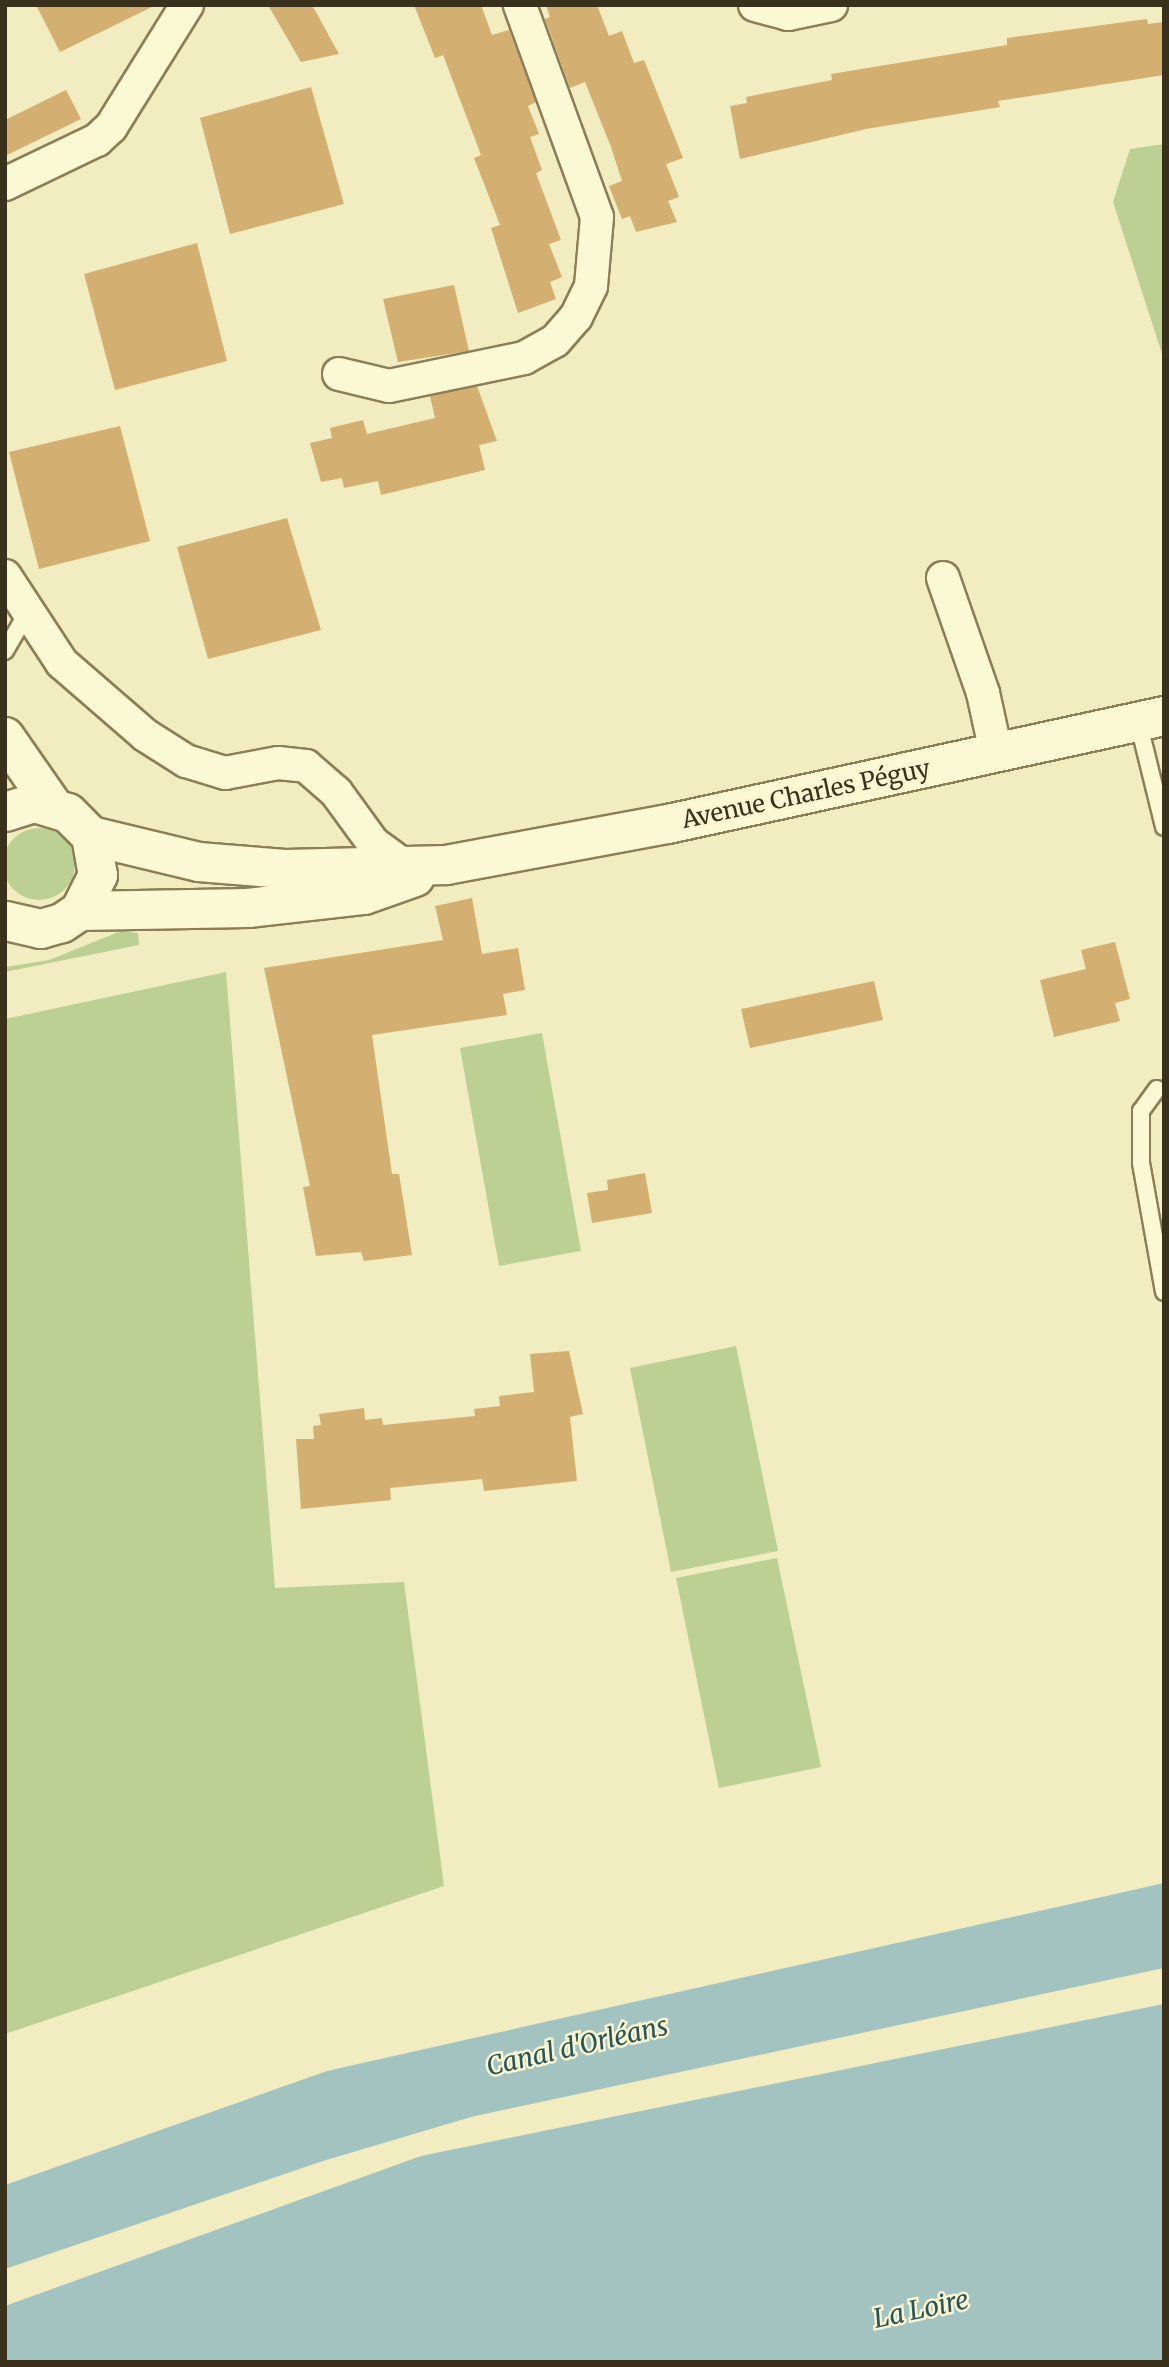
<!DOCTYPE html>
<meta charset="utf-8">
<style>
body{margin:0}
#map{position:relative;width:1169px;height:2367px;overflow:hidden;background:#f1edc0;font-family:Merriweather,serif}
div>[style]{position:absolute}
.green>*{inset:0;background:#bcd093}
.round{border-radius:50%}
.water>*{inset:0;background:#a3c3c0}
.building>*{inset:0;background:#d3af72}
.roads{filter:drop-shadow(2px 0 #8c7e56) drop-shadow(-2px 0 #8c7e56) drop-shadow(0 2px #8c7e56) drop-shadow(0 -2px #8c7e56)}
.service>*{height:16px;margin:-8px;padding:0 8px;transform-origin:8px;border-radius:8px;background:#fbf8d4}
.minor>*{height:32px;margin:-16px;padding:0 16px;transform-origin:16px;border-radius:16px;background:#fbf8d4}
.secondary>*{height:38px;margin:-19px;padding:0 19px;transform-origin:19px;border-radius:19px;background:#fbf8d4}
span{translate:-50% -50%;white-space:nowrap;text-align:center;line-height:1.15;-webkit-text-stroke:5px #f8f5d0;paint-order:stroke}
.street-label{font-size:24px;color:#3a311c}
.water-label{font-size:26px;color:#2a545b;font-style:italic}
.frame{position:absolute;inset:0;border:7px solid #3a311c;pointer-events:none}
</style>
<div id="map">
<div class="green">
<i style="clip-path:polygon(1164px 144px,1164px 360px,1113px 202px,1130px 149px)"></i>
<i class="round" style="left:3px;top:828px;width:72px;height:72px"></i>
<i style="clip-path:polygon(121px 931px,138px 933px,139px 945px,5px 972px,5px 967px,49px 960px)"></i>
<i style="clip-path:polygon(226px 972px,275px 1588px,404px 1582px,444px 1886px,5px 2034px,5px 1019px)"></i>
<i style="clip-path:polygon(542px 1033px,581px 1251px,499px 1266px,460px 1048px)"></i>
<i style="clip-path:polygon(736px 1346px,778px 1551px,671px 1572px,630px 1368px)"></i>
<i style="clip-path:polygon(777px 1558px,821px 1767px,719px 1788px,676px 1578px)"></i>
</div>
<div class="water">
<i style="clip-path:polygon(1164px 1883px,1164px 1968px,471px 2117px,323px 2161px,5px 2269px,5px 2185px,327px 2071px)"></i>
<i style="clip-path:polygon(1164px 2004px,1164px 2362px,5px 2362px,5px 2306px,421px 2156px)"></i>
</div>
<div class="building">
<i style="clip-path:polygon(36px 5px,156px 5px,60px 52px)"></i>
<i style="clip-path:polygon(268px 5px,312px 5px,339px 54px,301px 62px)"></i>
<i style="clip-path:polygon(414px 5px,481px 5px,492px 35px,509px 30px,536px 102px,528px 106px,539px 134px,530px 137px,542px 170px,536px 173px,561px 240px,549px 244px,562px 277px,550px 282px,556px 299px,518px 313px,491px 228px,500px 225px,474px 158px,481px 155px,443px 55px,435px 58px)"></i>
<i style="clip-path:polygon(546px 5px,597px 5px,609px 36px,622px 31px,634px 63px,644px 60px,683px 158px,666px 164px,679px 197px,668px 201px,677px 222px,636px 232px,630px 216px,622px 219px,609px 186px,622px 181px,611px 147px,585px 82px,570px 88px,545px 19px,550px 17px)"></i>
<i style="clip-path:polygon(1147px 19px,1148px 24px,1164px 22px,1164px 75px,998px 101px,1000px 107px,866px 129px,740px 159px,730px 106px,747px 103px,746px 97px,832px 80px,831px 74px,1007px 45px,1007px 38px)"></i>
<i style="clip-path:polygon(311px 87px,344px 204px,230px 234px,200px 118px)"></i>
<i style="clip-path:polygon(66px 90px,81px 119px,5px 156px,5px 120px)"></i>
<i style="clip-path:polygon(197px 243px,227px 361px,115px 390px,84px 274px)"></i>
<i style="clip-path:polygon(454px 285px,469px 351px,398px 362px,383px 299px)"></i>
<i style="clip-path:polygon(477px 386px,497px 441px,479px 445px,485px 470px,381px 495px,378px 481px,344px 488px,342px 478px,321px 482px,310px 443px,332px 438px,330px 428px,363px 420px,367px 434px,435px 418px,430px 396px)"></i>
<i style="clip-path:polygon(120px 426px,150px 541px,39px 569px,9px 452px)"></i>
<i style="clip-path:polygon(287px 518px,321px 630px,208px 659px,177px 547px)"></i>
<i style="clip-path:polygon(472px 898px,482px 954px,518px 948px,525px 990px,503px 994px,507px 1015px,372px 1035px,392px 1174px,399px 1174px,412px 1255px,364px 1261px,361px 1252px,316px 1256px,303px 1187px,310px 1186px,264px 968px,443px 940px,435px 906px)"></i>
<i style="clip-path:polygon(1115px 942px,1130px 999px,1115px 1003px,1120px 1021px,1054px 1037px,1040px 980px,1086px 969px,1081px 950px)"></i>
<i style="clip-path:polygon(874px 981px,883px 1020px,750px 1048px,741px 1009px)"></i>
<i style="clip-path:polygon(645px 1173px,652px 1213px,592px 1223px,587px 1193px,608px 1190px,607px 1180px)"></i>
<i style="clip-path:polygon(569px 1351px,583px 1414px,570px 1417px,577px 1481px,484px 1491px,482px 1479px,390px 1488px,391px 1500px,301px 1509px,296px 1439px,314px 1439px,313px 1426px,321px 1425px,319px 1414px,364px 1408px,365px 1420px,382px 1418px,383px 1425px,475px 1416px,474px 1409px,500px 1406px,499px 1396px,534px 1392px,530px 1354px)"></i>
</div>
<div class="roads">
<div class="service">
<i style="left:5px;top:651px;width:44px;rotate:-59.9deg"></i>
<i style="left:1138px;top:721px;width:109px;rotate:76.2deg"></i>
<i style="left:1157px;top:1089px;width:27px;rotate:126deg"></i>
<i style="left:1141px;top:1111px;width:52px;rotate:90deg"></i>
<i style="left:1141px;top:1163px;width:131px;rotate:79.9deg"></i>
</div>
<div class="minor">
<i style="left:755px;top:5px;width:34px;rotate:15deg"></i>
<i style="left:788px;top:14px;width:44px;rotate:-11.8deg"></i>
<i style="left:5px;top:184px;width:102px;rotate:-25.6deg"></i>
<i style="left:97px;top:140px;width:19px;rotate:-43deg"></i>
<i style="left:111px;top:127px;width:144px;rotate:-58.1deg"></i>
<i style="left:339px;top:374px;width:51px;rotate:13.5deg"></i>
<i style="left:389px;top:386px;width:138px;rotate:-11.7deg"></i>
<i style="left:524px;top:358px;width:35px;rotate:-29deg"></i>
<i style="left:555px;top:341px;width:32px;rotate:-49deg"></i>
<i style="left:576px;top:317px;width:34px;rotate:-64deg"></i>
<i style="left:591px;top:286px;width:69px;rotate:-85deg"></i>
<i style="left:597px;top:217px;width:226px;rotate:-110deg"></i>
<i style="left:5px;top:576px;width:104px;rotate:56.8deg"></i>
<i style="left:62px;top:663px;width:110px;rotate:40.9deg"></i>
<i style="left:145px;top:735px;width:49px;rotate:32.4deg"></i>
<i style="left:186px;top:761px;width:41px;rotate:17.1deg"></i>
<i style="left:225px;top:773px;width:54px;rotate:-10.7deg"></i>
<i style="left:278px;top:763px;width:28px;rotate:6deg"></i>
<i style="left:306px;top:766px;width:40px;rotate:41deg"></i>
<i style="left:336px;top:792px;width:63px;rotate:54deg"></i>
<i style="left:373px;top:843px;width:41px;rotate:36deg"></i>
<i style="left:943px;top:578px;width:122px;rotate:70.8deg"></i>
<i style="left:983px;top:693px;width:60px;rotate:77.6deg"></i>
</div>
<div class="secondary">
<i style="left:5px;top:737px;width:84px;rotate:55.2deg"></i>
<i style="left:5px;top:812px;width:31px;rotate:-17deg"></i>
<i style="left:35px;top:803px;width:34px;rotate:17deg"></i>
<i style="left:68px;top:813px;width:33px;rotate:45deg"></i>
<i style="left:91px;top:836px;width:40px;rotate:80deg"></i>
<i style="left:98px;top:875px;width:40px;rotate:116.6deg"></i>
<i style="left:80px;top:911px;width:22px;rotate:146deg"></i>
<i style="left:62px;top:923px;width:22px;rotate:164deg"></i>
<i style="left:41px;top:929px;width:37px;rotate:-167deg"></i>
<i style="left:91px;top:836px;width:111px;rotate:13.5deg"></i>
<i style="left:199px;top:862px;width:86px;rotate:4.7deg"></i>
<i style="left:285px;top:869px;width:161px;rotate:-1.4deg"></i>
<i style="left:446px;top:865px;width:226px;rotate:-10.5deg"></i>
<i style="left:668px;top:824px;width:508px;rotate:-12.28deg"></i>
<i style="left:80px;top:911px;width:168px;rotate:-1deg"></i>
<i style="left:248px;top:908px;width:117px;rotate:-6.4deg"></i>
<i style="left:364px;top:895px;width:54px;rotate:-19.4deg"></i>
</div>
</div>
<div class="street-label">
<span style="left:806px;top:794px;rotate:-12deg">Avenue Charles Péguy</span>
</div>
<div class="water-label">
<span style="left:577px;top:2046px;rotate:-13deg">Canal d'Orléans</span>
<span style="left:921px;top:2309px;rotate:-12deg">La Loire</span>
</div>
<div class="frame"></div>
</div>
